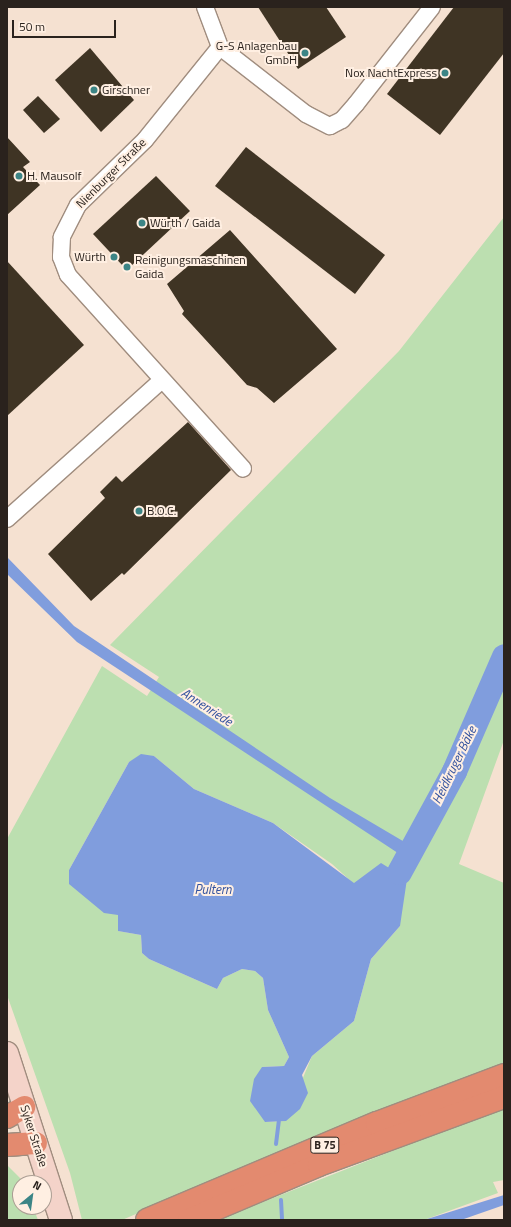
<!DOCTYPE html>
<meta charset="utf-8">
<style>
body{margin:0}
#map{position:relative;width:511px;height:1227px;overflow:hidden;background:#f5e1d1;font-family:"Titillium Web",sans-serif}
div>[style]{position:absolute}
.green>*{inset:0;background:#bcdfb0}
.water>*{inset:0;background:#809ddd}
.stream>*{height:4px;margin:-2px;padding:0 2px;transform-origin:2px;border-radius:2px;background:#809ddd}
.river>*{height:25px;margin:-12.5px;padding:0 12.5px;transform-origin:12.5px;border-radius:12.5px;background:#809ddd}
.building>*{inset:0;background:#3f3424}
.roads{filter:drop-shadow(1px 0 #a08d7f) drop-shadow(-1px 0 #a08d7f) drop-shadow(0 1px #a08d7f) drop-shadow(0 -1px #a08d7f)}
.minor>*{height:16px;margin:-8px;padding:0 8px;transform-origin:8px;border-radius:8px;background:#fff}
.secondary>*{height:22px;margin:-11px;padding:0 11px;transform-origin:11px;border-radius:11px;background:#f4d3c9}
.trunk>*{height:22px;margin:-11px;padding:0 11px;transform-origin:11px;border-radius:11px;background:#e38a6f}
.dots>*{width:11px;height:11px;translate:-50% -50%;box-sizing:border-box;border:2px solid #ffefe2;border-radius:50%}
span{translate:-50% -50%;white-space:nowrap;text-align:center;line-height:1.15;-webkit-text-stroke:4px #ffefe2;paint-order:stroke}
.shield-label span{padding:1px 3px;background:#ffefe2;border:1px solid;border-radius:3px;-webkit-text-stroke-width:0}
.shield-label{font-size:11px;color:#2a221d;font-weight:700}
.poi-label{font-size:12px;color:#2a221d}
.right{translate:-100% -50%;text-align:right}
.left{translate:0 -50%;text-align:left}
.street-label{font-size:12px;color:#2a221d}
.water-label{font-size:13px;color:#32519e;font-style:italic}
.frame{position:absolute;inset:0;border:8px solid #2a221d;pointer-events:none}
.north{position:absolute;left:12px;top:1175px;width:40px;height:40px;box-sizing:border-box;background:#ffefe2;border:1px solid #aa9d93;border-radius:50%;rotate:29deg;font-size:11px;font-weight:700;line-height:16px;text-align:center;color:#2a221d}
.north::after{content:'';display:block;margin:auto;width:14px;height:18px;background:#3c8586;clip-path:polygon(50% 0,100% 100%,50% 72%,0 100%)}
.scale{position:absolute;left:12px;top:20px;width:104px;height:18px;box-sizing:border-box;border:2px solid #2a221d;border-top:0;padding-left:5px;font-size:12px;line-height:14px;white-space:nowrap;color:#2a221d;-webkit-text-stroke:3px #ffefe2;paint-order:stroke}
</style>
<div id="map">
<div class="green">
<i style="clip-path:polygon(evenodd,504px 217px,504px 740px,459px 864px,504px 883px,504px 1063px,374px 1112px,122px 1220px,82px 1220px,70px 1173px,7px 995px,7px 839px,102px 666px,147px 696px,159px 677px,110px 645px,399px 351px,504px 217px,154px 756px,194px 789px,273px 823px,332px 864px,400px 926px,371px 959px,354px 1021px,312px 1056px,285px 1121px,265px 1122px,262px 1067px,284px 1066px,289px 1057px,268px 1010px,263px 978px,255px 971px,242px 969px,223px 978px,217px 989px,149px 959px,142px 953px,141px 935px,118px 931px,119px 915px,69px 870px,129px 762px,154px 756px)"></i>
<i style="clip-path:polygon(504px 1107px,504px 1180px,493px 1182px,498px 1193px,424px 1220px,217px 1220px)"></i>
<i style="clip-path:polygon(7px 1165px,25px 1183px,20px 1183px,20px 1207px,33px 1207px,38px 1220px,7px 1220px)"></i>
</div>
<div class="water">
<i style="clip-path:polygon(7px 557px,74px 626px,330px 798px,413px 847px,407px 859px,77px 642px,7px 574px)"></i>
<i style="clip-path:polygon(141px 754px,154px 756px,194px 789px,273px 823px,354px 883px,381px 863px,407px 879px,400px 926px,371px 959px,354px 1021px,312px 1056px,302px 1075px,308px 1093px,300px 1109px,286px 1121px,265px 1122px,250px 1101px,254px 1079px,262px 1067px,284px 1066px,289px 1057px,268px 1010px,263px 978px,255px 971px,242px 969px,223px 978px,217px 989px,149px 959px,142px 953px,141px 935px,118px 931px,118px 915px,104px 913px,69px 884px,69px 870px,129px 762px)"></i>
<i style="clip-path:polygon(504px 1195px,504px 1205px,461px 1220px,424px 1220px)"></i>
</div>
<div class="stream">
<i style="left:276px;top:1144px;width:23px;rotate:-83deg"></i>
<i style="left:281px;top:1200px;width:20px;rotate:87deg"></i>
</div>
<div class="river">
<i style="left:399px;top:872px;width:115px;rotate:-61.4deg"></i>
<i style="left:454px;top:771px;width:125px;rotate:-66.5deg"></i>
</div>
<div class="building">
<i style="clip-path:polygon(258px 7px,326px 7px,346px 37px,298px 69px)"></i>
<i style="clip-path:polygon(454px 7px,504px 7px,504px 53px,440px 135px,387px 94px)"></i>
<i style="clip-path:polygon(90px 48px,134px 100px,101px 132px,55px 80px)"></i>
<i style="clip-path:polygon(38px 96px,60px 119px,44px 133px,23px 110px)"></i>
<i style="clip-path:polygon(7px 137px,30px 162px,23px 167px,40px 185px,7px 215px)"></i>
<i style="clip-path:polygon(246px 147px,385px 255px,355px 294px,215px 186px)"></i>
<i style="clip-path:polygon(156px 176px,190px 211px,130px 267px,123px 266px,93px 234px)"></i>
<i style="clip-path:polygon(230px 230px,337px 349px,274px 403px,257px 388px,247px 385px,182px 314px,184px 311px,167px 284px)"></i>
<i style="clip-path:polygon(7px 261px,84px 345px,7px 416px)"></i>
<i style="clip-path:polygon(188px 422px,231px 470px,124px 575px,122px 573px,91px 601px,48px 554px,105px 498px,100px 492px,116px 476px,122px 482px)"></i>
</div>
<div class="roads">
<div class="minor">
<i style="left:205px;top:7px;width:43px;rotate:69.4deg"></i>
<i style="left:220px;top:47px;width:109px;rotate:37.9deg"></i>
<i style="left:306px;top:114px;width:27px;rotate:27deg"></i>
<i style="left:330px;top:126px;width:13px;rotate:-27deg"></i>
<i style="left:342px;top:120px;width:21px;rotate:-49deg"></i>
<i style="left:356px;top:104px;width:123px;rotate:-51.9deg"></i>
<i style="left:220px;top:47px;width:119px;rotate:128.9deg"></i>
<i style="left:145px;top:140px;width:93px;rotate:135.9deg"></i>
<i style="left:78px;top:205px;width:36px;rotate:117deg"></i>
<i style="left:62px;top:237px;width:20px;rotate:93deg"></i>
<i style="left:61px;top:257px;width:19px;rotate:69deg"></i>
<i style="left:68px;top:275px;width:261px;rotate:47.9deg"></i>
<i style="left:7px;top:519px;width:208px;rotate:-41.9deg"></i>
</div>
<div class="secondary">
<i style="left:7px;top:1053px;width:176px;rotate:72.1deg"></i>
</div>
<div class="trunk">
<i style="left:7px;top:1117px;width:20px;rotate:-30deg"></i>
<i style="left:7px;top:1145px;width:29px;rotate:-4deg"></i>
<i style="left:147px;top:1220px;width:250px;rotate:-22.9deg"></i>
<i style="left:377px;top:1123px;width:136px;rotate:-20.7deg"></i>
<i style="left:189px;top:1220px;width:141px;rotate:-22.9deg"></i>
<i style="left:319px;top:1165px;width:197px;rotate:-20.2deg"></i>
</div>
</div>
<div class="dots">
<i style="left:305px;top:53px;background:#3c8586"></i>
<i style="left:445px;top:73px;background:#3c8586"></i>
<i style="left:94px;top:90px;background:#3c8586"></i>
<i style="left:19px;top:176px;background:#3c8586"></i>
<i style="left:142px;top:223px;background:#3c8586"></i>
<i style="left:114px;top:257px;background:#3c8586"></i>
<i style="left:127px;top:267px;background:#3c8586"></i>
<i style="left:139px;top:511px;background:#3c8586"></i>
</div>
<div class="shield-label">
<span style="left:325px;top:1145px">B 75</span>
</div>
<div class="poi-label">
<span class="right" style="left:297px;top:53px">G-S Anlagenbau<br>GmbH</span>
<span class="right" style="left:437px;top:73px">Nox NachtExpress</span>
<span class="left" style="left:102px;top:90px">Girschner</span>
<span class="left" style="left:27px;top:176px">H. Mausolf</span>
<span class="left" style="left:150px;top:223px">Würth / Gaida</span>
<span class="right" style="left:106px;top:257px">Würth</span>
<span class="left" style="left:135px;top:267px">Reinigungsmaschinen<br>Gaida</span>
<span class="left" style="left:147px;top:511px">B.O.C.</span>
</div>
<div class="street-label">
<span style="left:111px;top:173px;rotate:-45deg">Nienburger Straße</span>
<span style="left:34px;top:1136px;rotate:72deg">Syker Straße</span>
</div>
<div class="water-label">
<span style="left:207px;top:707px;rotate:33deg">Annenriede</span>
<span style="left:454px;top:765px;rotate:-64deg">Heidkruger Bäke</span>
<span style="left:213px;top:889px">Pultern</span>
</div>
<div class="frame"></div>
<div class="north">N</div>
<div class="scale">50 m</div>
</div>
